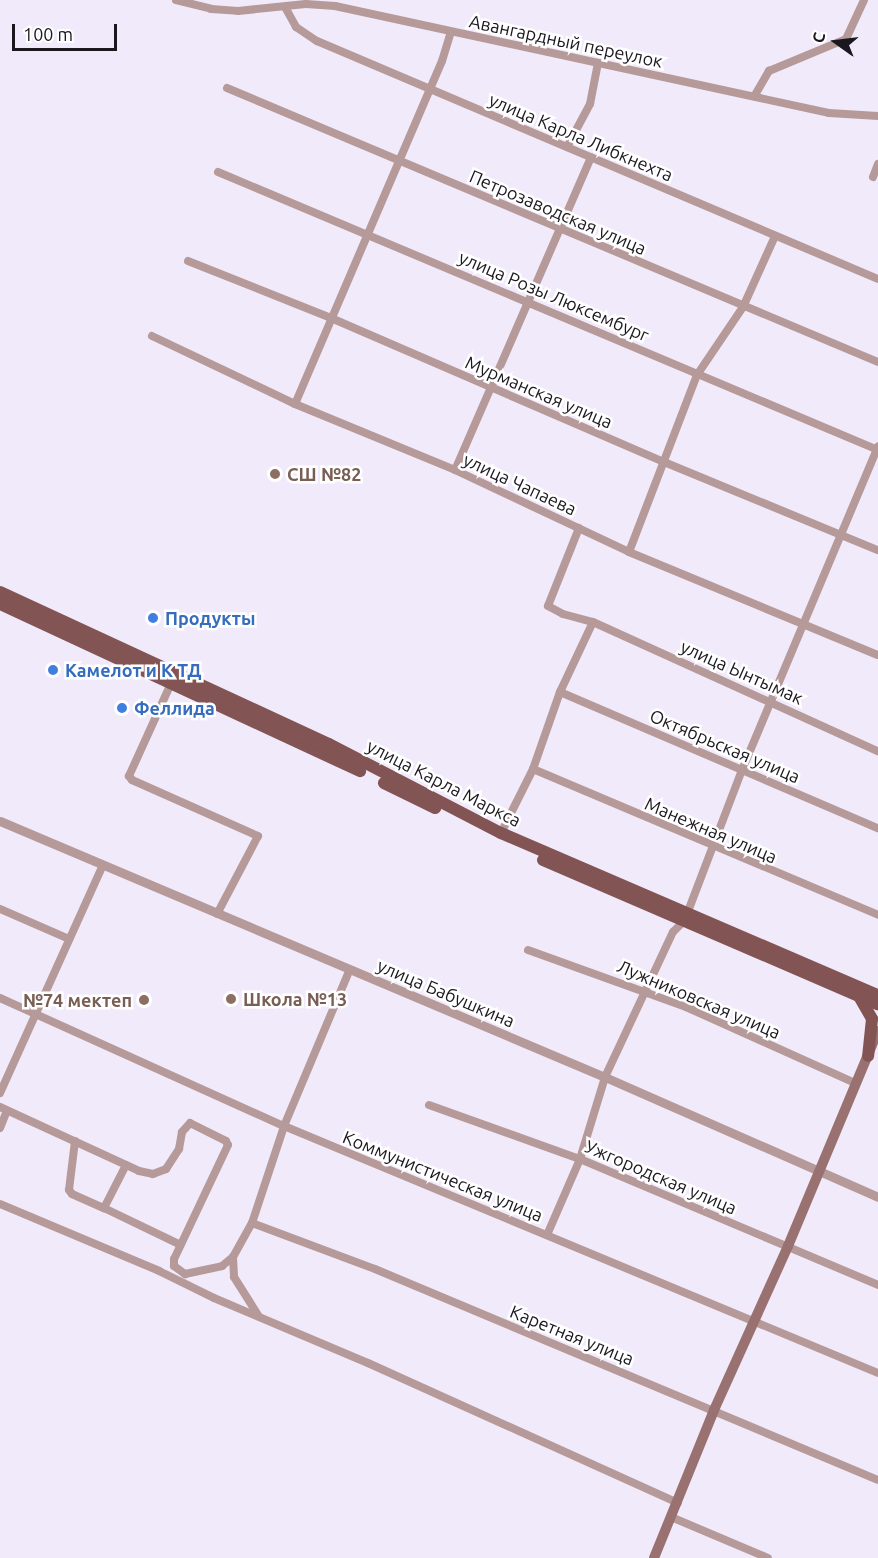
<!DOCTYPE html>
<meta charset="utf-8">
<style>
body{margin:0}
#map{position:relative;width:878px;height:1558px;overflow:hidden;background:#f1eafb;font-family:Ubuntu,sans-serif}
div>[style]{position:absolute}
.minor>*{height:8px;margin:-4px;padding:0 4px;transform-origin:4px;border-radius:4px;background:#b69a99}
.tertiary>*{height:9px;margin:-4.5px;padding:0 4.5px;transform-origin:4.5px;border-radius:4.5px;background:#b69a99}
.secondary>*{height:10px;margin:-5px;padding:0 5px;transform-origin:5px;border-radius:5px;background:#997170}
.primary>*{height:12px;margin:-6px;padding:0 6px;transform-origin:6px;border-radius:6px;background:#835454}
.dots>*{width:16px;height:16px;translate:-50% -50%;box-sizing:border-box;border:3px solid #fff;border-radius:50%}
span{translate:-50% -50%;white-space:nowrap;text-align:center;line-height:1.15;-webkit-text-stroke:5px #fff;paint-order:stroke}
.street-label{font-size:18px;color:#1a181e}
.education-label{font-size:18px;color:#785e54;font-weight:700}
.left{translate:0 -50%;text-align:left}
.right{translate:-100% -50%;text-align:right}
.shop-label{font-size:18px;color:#366cbe;font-weight:700}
.north{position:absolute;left:806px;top:12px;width:60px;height:60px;-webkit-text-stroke:4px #fff;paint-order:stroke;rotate:284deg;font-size:16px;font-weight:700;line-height:24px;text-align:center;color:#1a181e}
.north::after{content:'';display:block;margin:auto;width:21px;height:27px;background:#1a181e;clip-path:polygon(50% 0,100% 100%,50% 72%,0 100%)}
.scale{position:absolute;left:12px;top:24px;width:105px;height:27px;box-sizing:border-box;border:3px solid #1a181e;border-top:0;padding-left:8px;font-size:18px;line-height:21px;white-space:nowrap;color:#1a181e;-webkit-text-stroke:4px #fff;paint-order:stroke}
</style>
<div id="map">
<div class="minor">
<i style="left:176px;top:0;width:36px;rotate:14deg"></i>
<i style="left:211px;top:9px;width:27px;rotate:4deg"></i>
<i style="left:238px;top:11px;width:68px;rotate:-5.9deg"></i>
<i style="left:306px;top:4px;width:29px;rotate:4deg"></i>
<i style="left:335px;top:6px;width:505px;rotate:12.22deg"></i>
<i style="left:829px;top:113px;width:49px;rotate:3.5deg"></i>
<i style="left:285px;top:7px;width:23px;rotate:61deg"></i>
<i style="left:296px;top:27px;width:25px;rotate:34deg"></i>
<i style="left:317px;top:41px;width:609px;rotate:22.99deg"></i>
<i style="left:227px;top:88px;width:706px;rotate:22.83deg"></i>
<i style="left:755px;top:95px;width:28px;rotate:-60deg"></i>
<i style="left:769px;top:71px;width:83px;rotate:-22.6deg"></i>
<i style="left:846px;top:39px;width:43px;rotate:-65.2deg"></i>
<i style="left:567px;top:147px;width:49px;rotate:-61.9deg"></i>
<i style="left:590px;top:104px;width:42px;rotate:-79deg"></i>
<i style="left:218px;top:172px;width:716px;rotate:22.84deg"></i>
<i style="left:873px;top:177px;width:14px;rotate:-69deg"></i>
<i style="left:188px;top:261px;width:154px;rotate:21.7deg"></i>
<i style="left:331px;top:318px;width:363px;rotate:23.4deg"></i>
<i style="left:664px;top:462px;width:231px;rotate:22.4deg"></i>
<i style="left:152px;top:336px;width:158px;rotate:25.4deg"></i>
<i style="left:295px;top:404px;width:173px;rotate:22.4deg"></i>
<i style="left:455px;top:470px;width:192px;rotate:25.2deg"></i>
<i style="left:629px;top:552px;width:269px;rotate:22.5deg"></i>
<i style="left:295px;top:404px;width:373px;rotate:-66.8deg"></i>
<i style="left:442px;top:61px;width:30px;rotate:-73deg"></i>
<i style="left:455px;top:470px;width:341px;rotate:-66.5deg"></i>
<i style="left:579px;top:528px;width:84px;rotate:111.7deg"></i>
<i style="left:548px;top:606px;width:17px;rotate:28deg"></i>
<i style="left:563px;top:614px;width:31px;rotate:15deg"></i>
<i style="left:593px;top:622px;width:313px;rotate:24.4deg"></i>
<i style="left:629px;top:552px;width:190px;rotate:-69deg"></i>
<i style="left:697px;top:375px;width:82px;rotate:-55.9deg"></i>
<i style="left:743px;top:307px;width:78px;rotate:-65.7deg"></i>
<i style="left:173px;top:679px;width:107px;rotate:114.4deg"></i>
<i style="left:129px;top:776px;width:5px;rotate:53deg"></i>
<i style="left:132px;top:780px;width:138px;rotate:24deg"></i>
<i style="left:258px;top:836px;width:88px;rotate:117.7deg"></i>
<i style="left:560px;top:692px;width:346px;rotate:23.2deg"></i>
<i style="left:533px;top:769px;width:375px;rotate:22.9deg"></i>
<i style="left:501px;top:833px;width:72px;rotate:-63.4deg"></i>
<i style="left:533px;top:769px;width:82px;rotate:-70.7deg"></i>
<i style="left:560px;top:692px;width:77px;rotate:-64.8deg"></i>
<i style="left:0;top:909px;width:75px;rotate:23.5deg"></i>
<i style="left:687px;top:914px;width:154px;rotate:-69.1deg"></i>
<i style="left:742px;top:770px;width:351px;rotate:-67.2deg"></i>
<i style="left:528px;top:950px;width:168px;rotate:19.8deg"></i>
<i style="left:686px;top:1007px;width:185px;rotate:24.2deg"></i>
<i style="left:0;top:998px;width:312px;rotate:24.3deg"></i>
<i style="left:284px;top:1126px;width:643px;rotate:22.58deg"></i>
<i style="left:0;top:1093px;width:250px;rotate:-65.7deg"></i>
<i style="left:429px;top:1105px;width:160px;rotate:19.7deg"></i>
<i style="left:580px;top:1159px;width:324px;rotate:22.9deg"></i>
<i style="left:0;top:1107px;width:153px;rotate:24.7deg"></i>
<i style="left:139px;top:1171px;width:14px;rotate:12deg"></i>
<i style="left:153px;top:1174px;width:14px;rotate:-21deg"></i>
<i style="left:166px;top:1169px;width:24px;rotate:-57deg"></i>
<i style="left:179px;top:1149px;width:17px;rotate:-80deg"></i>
<i style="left:182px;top:1132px;width:12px;rotate:-48deg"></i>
<i style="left:190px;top:1123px;width:40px;rotate:26.6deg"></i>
<i style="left:226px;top:1141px;width:4px;rotate:63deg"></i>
<i style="left:228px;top:1145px;width:126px;rotate:115.3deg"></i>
<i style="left:174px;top:1259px;width:7px;rotate:90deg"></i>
<i style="left:174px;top:1266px;width:14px;rotate:36deg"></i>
<i style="left:185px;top:1274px;width:38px;rotate:-12deg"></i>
<i style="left:222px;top:1266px;width:14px;rotate:-39deg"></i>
<i style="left:233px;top:1257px;width:39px;rotate:-61deg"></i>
<i style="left:252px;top:1223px;width:102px;rotate:-71.7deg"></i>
<i style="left:284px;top:1126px;width:168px;rotate:-67.2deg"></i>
<i style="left:0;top:1128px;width:18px;rotate:-68deg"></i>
<i style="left:75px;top:1141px;width:49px;rotate:97deg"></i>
<i style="left:69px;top:1190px;width:5px;rotate:53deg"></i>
<i style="left:72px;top:1194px;width:35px;rotate:24deg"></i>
<i style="left:126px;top:1165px;width:48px;rotate:117.1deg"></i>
<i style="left:104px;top:1208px;width:85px;rotate:25.7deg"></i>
<i style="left:0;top:1204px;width:173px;rotate:22.8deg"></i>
<i style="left:159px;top:1271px;width:61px;rotate:26.1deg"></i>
<i style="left:214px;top:1298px;width:167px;rotate:22.9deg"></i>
<i style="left:368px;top:1363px;width:340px;rotate:24.3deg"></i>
<i style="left:252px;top:1223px;width:131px;rotate:20.5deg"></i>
<i style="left:375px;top:1269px;width:545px;rotate:22.76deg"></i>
<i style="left:547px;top:1235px;width:83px;rotate:-66.5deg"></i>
<i style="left:580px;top:1159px;width:86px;rotate:-73deg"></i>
<i style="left:605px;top:1077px;width:160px;rotate:-64.9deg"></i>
<i style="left:673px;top:932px;width:14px;rotate:-45deg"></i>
<i style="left:233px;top:1257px;width:20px;rotate:87deg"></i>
<i style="left:234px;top:1277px;width:45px;rotate:57.7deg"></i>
<i style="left:671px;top:1517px;width:105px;rotate:22.9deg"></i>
</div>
<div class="tertiary">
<i style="left:0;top:821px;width:657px;rotate:22.94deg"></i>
<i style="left:605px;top:1077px;width:298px;rotate:23.7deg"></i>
</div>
<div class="secondary">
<i style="left:654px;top:1558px;width:160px;rotate:-67.9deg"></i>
<i style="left:714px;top:1410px;width:180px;rotate:-65.7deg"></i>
<i style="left:788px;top:1246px;width:233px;rotate:-67.3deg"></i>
</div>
<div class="primary">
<i style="left:0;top:592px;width:362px;rotate:24.8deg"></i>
<i style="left:329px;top:744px;width:194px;rotate:27.4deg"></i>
<i style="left:501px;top:833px;width:410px;rotate:23.3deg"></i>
<i style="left:0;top:604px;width:397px;rotate:24.9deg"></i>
<i style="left:384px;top:783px;width:57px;rotate:26.1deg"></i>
<i style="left:543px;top:860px;width:365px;rotate:23.3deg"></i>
<i style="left:860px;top:998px;width:24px;rotate:60deg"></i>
<i style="left:872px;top:1019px;width:37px;rotate:96deg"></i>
</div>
<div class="dots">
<i style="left:275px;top:474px;background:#8d6e63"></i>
<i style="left:153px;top:618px;background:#3f7fe0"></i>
<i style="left:53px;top:670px;background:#3f7fe0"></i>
<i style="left:122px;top:708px;background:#3f7fe0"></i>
<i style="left:231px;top:999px;background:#8d6e63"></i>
<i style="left:144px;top:1000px;background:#8d6e63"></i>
</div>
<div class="street-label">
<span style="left:566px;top:41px;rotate:12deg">Авангардный переулок</span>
<span style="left:581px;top:137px;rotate:23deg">улица Карла Либкнехта</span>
<span style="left:558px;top:212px;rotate:23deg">Петрозаводская улица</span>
<span style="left:554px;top:296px;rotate:23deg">улица Розы Люксембург</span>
<span style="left:539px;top:392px;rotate:23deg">Мурманская улица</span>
<span style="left:520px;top:484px;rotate:25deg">улица Чапаева</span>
<span style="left:742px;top:672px;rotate:24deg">улица Ынтымак</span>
<span style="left:725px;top:746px;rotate:23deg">Октябрьская улица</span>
<span style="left:444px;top:783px;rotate:27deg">улица Карла Маркса</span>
<span style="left:711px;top:830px;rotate:23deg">Манежная улица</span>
<span style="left:446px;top:993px;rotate:23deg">улица Бабушкина</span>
<span style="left:699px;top:999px;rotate:23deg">Лужниковская улица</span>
<span style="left:443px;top:1176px;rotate:22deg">Коммунистическая улица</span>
<span style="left:661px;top:1177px;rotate:23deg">Ужгородская улица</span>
<span style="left:572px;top:1335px;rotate:22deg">Каретная улица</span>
</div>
<div class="education-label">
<span class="left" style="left:287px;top:474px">СШ №82</span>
<span class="left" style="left:243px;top:999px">Школа №13</span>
<span class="right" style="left:132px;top:1000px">№74 мектеп</span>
</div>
<div class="shop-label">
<span class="left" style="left:165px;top:618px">Продукты</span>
<span class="left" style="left:65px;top:670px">Камелот и К ТД</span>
<span class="left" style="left:134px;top:708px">Феллида</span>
</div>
<div class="north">С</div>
<div class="scale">100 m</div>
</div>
